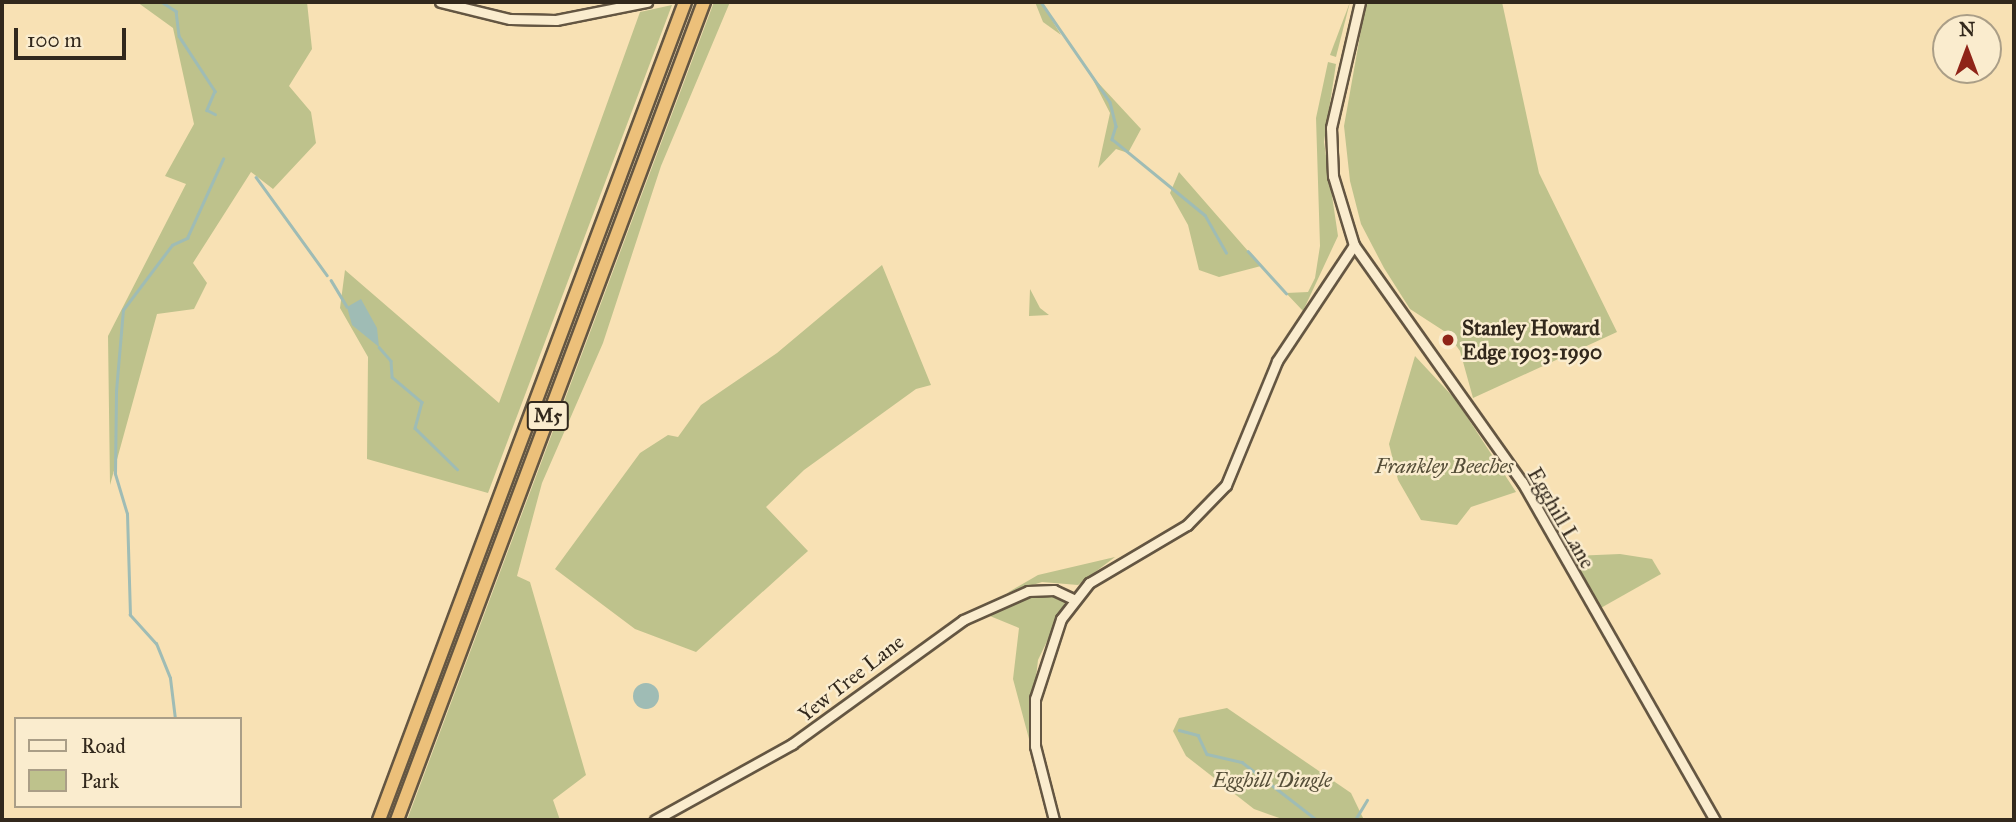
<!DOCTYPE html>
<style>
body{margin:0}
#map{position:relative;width:2016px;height:822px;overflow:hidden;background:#f8e1b4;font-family:"IM FELL Great Primer",serif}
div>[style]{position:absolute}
.green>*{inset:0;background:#bec28c}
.water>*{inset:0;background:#9fbcb5}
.round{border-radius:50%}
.stream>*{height:2.5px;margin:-1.25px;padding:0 1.25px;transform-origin:1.25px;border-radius:1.25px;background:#9fbcb5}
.roads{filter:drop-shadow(2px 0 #645642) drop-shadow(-2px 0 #645642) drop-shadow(0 2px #645642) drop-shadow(0 -2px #645642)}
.minor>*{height:9px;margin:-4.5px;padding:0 4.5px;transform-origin:4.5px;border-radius:4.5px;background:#faecce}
.highway>*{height:12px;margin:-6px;padding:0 6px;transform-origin:6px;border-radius:6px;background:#ecc07a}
.dots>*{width:19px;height:19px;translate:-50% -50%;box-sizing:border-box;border:4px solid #faecce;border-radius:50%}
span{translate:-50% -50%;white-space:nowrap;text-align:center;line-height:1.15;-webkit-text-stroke:5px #faecce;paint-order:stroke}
.shield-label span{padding:2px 5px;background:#faecce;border:2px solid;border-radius:5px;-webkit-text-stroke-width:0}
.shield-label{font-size:19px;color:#32281c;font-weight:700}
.poi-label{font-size:21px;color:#32281c;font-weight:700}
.left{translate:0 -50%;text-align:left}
.park-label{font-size:21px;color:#554e38;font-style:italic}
.street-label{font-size:21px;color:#32281c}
.frame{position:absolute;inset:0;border:4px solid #32281c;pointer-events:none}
.legend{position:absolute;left:14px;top:717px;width:228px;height:91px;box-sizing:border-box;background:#faecce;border:2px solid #aa9e87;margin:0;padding:9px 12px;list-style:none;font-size:21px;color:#32281c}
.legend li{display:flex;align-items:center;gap:14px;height:35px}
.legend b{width:35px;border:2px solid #aa9e87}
.north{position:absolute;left:1932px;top:14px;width:70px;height:70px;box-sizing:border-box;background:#faecce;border:2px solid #aa9e87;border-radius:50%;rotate:0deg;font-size:19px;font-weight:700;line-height:28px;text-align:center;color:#32281c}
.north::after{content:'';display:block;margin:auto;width:24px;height:32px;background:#8f2418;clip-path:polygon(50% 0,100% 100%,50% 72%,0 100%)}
.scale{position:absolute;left:14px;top:28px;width:112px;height:32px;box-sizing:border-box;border:4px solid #32281c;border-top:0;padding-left:9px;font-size:21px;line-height:24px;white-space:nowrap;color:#32281c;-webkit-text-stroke:5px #faecce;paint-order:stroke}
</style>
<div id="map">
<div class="green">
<i style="clip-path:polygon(137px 2px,307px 2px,312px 49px,289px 86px,311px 112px,316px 143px,273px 189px,251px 172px,193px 263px,207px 283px,194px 309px,157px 314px,110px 485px,108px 336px,186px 184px,165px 176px,194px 124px,173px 28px)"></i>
<i style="clip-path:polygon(714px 2px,730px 2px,661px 166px,603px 343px,542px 483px,517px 576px,530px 582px,586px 775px,553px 800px,560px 820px,407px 820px)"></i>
<i style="clip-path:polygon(1035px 2px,1041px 2px,1061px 35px,1043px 22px)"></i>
<i style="clip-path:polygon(1350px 2px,1336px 57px,1330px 55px)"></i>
<i style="clip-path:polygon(1366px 2px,1502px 2px,1539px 173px,1617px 332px,1473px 398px,1460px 351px,1447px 333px,1410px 309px,1384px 268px,1361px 224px,1350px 181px,1344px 126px)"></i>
<i style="clip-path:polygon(672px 5px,488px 493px,367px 459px,368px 357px,340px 308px,345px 270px,499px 403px,640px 12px)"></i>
<i style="clip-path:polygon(1328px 62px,1336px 64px,1324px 142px,1338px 236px,1303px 311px,1286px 293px,1308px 292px,1315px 278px,1320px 246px,1316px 118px)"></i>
<i style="clip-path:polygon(1090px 74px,1141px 129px,1128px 153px,1116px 149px,1098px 168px,1110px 113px)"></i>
<i style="clip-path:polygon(1179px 172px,1248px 251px,1261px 266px,1219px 277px,1199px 270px,1188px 225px,1170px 193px)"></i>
<i style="clip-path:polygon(882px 265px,931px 385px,916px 389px,804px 470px,766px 507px,808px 551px,799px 559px,696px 652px,635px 629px,555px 569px,640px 453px,668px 435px,678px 437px,701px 405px,777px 353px)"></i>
<i style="clip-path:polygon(1030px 289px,1040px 308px,1049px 315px,1029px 316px)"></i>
<i style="clip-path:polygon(1415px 356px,1456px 400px,1516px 492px,1471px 507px,1457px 525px,1421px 520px,1398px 480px,1389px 444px)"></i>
<i style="clip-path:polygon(1620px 554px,1652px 559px,1661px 574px,1599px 609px,1573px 556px)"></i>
<i style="clip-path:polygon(1115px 557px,1078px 585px,1042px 582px,1007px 593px,1038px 575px)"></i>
<i style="clip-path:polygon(1035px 594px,1060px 595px,1065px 604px,1038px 660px,1029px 739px,1013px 679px,1019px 628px,985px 614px)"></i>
<i style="clip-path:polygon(1227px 708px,1351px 793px,1364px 820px,1285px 820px,1254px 809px,1186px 756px,1173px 731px,1179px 718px)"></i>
</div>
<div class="water">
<i style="clip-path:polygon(361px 299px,377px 328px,379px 347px,352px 325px,347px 307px)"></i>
<i class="round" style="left:633px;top:683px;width:26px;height:26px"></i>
</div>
<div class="stream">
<i style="left:162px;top:2px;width:17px;rotate:33deg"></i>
<i style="left:176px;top:11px;width:25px;rotate:83deg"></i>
<i style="left:179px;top:36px;width:66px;rotate:56.8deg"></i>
<i style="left:215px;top:91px;width:21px;rotate:113deg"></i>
<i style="left:207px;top:110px;width:9px;rotate:27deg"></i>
<i style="left:1041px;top:2px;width:121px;rotate:55.4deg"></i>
<i style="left:1110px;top:102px;width:25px;rotate:76deg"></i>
<i style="left:1116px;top:126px;width:14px;rotate:107deg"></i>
<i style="left:1112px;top:139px;width:120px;rotate:39.3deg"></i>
<i style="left:1205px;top:215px;width:43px;rotate:60.4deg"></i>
<i style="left:256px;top:177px;width:121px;rotate:54.1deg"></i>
<i style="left:1248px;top:251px;width:57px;rotate:47.9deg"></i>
<i style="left:331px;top:280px;width:31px;rotate:59deg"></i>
<i style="left:379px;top:347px;width:18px;rotate:49deg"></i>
<i style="left:391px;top:361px;width:16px;rotate:86deg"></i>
<i style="left:392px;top:377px;width:39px;rotate:40deg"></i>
<i style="left:422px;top:402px;width:27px;rotate:105deg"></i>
<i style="left:415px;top:428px;width:59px;rotate:44.3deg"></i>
<i style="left:175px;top:719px;width:41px;rotate:-97deg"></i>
<i style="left:170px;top:678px;width:37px;rotate:-112deg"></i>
<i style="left:156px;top:644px;width:39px;rotate:-132deg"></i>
<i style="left:130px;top:615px;width:101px;rotate:-91.7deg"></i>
<i style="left:127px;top:514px;width:42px;rotate:-106.7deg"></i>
<i style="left:115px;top:474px;width:83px;rotate:-89.3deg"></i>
<i style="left:116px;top:391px;width:81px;rotate:-85.1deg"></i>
<i style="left:123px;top:310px;width:81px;rotate:-53deg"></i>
<i style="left:172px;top:245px;width:17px;rotate:-25deg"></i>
<i style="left:187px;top:238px;width:87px;rotate:-65.5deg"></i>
<i style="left:1179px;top:730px;width:20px;rotate:15deg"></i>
<i style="left:1198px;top:735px;width:21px;rotate:65deg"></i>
<i style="left:1207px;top:754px;width:36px;rotate:13deg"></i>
<i style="left:1242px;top:762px;width:95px;rotate:37.7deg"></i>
<i style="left:1355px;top:820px;width:23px;rotate:-59deg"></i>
</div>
<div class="roads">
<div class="minor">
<i style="left:440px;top:2px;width:72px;rotate:13.7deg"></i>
<i style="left:510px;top:19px;width:46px;rotate:1.2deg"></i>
<i style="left:556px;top:20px;width:93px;rotate:-11.2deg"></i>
<i style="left:1360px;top:2px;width:129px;rotate:103deg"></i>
<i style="left:1331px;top:128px;width:48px;rotate:87.6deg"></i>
<i style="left:1333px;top:176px;width:72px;rotate:73.1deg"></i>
<i style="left:1354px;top:245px;width:291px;rotate:54.7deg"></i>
<i style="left:1522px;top:482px;width:389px;rotate:60.3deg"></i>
<i style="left:655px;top:820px;width:157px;rotate:-29deg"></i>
<i style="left:792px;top:744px;width:211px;rotate:-35.9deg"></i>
<i style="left:963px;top:620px;width:71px;rotate:-24deg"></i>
<i style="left:1028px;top:591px;width:26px;rotate:-2deg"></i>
<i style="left:1054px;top:590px;width:23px;rotate:25deg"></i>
<i style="left:1054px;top:820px;width:76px;rotate:-104.4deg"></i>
<i style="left:1035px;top:746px;width:47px;rotate:-90deg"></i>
<i style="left:1035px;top:699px;width:84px;rotate:-72deg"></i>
<i style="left:1061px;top:619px;width:46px;rotate:-52.1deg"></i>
<i style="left:1089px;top:583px;width:114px;rotate:-30.6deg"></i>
<i style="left:1187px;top:525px;width:56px;rotate:-45.7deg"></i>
<i style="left:1226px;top:485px;width:134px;rotate:-67.6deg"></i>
<i style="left:1277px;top:361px;width:139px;rotate:-56.4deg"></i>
</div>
<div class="highway">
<i style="left:379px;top:820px;width:873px;rotate:-69.49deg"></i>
<i style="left:397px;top:820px;width:874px;rotate:-69.43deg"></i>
</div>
</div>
<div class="dots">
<i style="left:1448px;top:340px;background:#8f2418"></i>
</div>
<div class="shield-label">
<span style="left:548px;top:416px">M5</span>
</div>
<div class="poi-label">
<span class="left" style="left:1462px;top:340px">Stanley Howard<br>Edge 1903-1990</span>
</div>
<div class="park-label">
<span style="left:1444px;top:466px">Frankley Beeches</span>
<span style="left:1272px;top:780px">Egghill Dingle</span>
</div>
<div class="street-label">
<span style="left:1561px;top:518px;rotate:60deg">Egghill Lane</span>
<span style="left:851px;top:678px;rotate:-38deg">Yew Tree Lane</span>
</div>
<div class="frame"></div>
<ul class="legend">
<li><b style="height:9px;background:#faecce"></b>Road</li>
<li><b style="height:19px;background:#bec28c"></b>Park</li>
</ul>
<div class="north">N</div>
<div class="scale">100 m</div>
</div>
